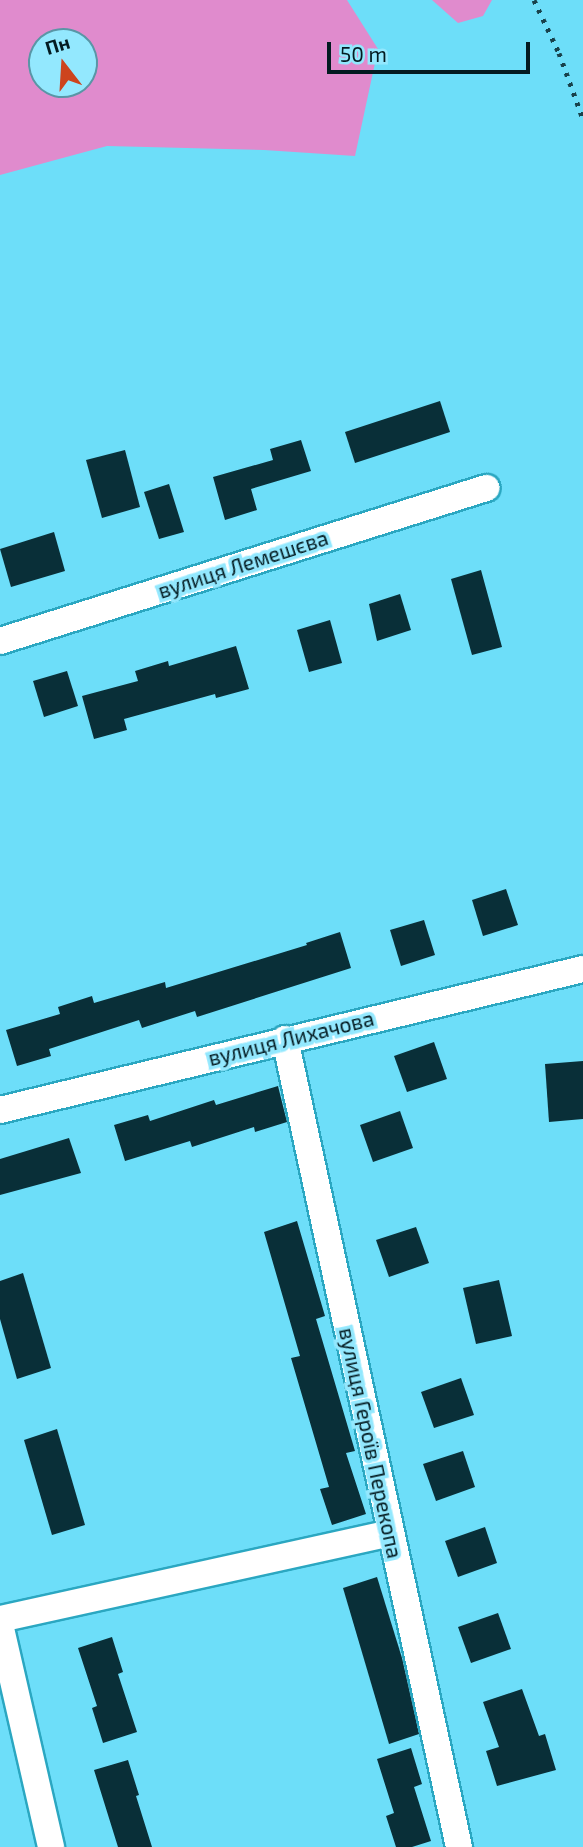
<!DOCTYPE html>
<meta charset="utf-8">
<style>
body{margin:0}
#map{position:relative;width:583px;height:1847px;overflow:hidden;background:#6ddef9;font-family:"Exo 2",sans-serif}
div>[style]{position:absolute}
.green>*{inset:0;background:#e08bcd}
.building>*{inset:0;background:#092f38}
.roads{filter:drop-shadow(2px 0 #2ba7c1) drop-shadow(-2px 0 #2ba7c1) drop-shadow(0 2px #2ba7c1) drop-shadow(0 -2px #2ba7c1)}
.minor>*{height:26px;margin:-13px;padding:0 13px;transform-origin:13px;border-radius:13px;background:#fff}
.rail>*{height:5px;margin-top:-2.5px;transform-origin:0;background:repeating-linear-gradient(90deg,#18424c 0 3.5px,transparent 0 10.5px)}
span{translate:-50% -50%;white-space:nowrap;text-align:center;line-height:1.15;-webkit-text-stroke:7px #93e8fe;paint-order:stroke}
.street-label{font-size:21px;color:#031b21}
.north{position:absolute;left:28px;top:28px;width:70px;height:70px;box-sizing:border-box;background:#93e8fe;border:2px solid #5996a6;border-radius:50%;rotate:343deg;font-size:19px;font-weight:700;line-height:28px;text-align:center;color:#031b21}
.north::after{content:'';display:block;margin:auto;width:24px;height:32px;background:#cd441d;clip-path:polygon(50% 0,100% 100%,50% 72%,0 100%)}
.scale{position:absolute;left:327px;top:42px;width:203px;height:32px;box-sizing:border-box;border:4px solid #031b21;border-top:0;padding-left:9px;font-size:21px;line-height:24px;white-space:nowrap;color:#031b21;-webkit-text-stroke:5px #93e8fe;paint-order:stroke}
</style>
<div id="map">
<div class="green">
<i style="clip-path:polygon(evenodd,0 0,347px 0,378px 49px,355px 156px,264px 150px,107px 146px,0 175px,0 0,42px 42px,84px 42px,84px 84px,42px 84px,42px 42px)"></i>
<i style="clip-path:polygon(432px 0,492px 0,483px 16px,458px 23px)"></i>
</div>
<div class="building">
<i style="clip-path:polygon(440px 401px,450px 432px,355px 463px,345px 432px)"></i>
<i style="clip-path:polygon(301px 440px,311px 471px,251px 489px,257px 510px,225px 520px,213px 477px,273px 460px,270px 449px)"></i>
<i style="clip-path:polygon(125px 450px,140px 507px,102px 518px,86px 460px)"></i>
<i style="clip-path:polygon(169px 484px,184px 532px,159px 539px,144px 492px)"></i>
<i style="clip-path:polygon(54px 532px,65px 571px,11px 587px,0 549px)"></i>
<i style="clip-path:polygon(481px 570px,502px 647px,472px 655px,451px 579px)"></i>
<i style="clip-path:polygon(400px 594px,411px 630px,377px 641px,369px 604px)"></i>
<i style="clip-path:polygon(330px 620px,342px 663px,309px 672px,297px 630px)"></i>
<i style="clip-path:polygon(236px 646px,249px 689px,216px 698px,215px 694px,124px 719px,127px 730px,94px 739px,82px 696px,138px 681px,135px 671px,168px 661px,169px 666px)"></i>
<i style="clip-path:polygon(67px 671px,78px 706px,44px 717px,33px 681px)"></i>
<i style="clip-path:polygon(506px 889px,518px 925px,483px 936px,472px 900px)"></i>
<i style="clip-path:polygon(424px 920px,435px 955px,401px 966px,390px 930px)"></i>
<i style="clip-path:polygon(340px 932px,351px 968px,197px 1017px,195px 1011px,142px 1028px,139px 1020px,49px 1049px,51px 1056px,17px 1066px,6px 1030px,60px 1014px,58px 1007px,92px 996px,94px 1003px,165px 982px,166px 988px,307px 945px,306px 943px)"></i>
<i style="clip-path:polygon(434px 1042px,447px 1079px,407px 1092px,394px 1056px)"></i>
<i style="clip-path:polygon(583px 1061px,583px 1119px,549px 1122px,545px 1064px)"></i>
<i style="clip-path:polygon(278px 1086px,287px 1122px,255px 1132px,254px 1127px,192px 1147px,190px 1141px,125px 1161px,114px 1125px,148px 1115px,150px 1121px,214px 1100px,216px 1105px)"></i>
<i style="clip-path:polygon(400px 1111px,413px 1148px,373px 1162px,360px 1125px)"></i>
<i style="clip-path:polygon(69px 1138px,81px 1173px,0 1195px,0 1159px)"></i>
<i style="clip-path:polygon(297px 1221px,325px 1316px,316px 1319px,355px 1451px,346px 1453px,366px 1514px,332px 1525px,320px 1489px,329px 1487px,291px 1358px,300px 1356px,264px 1232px)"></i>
<i style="clip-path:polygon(416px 1227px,429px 1263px,389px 1277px,376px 1240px)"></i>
<i style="clip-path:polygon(23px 1273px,51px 1368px,17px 1379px,0 1319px,0 1281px)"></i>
<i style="clip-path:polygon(499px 1280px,512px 1336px,476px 1344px,463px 1288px)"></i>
<i style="clip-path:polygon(461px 1378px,474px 1415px,434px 1428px,421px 1392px)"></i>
<i style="clip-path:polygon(57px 1429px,85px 1525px,52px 1535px,24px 1440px)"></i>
<i style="clip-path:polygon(463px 1451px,475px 1487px,436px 1501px,423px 1464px)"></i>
<i style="clip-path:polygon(485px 1527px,497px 1563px,458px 1577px,445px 1541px)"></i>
<i style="clip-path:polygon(377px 1577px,402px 1658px,419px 1734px,389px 1744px,343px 1588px)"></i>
<i style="clip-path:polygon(498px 1613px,511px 1649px,471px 1663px,458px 1627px)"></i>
<i style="clip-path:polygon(112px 1637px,123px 1672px,118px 1674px,137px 1732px,103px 1743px,92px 1708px,97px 1706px,78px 1648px)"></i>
<i style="clip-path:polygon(522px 1689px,539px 1736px,545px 1734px,556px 1770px,497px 1786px,486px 1751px,499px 1747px,483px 1702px)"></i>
<i style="clip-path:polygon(411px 1748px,422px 1784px,414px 1787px,431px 1841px,412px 1847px,396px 1847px,386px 1816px,394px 1813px,377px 1759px)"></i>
<i style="clip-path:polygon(128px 1760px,139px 1795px,136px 1796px,152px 1847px,118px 1847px,94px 1770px)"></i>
</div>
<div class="roads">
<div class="minor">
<i style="left:0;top:641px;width:510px;rotate:-17.47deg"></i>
<i style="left:285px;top:1039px;width:827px;rotate:77.85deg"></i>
<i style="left:0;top:1110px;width:600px;rotate:-13.6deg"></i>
<i style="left:0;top:1619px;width:400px;rotate:-12.4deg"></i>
<i style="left:0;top:1624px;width:229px;rotate:77.1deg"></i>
</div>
</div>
<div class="rail">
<i style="left:534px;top:0;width:59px;rotate:64.7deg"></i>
<i style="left:559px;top:53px;width:70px;rotate:70deg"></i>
</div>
<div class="street-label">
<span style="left:243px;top:564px;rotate:-18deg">вулиця Лемешєва</span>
<span style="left:291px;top:1038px;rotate:-14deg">вулиця Лихачова</span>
<span style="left:371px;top:1443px;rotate:78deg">вулиця Героїв Перекопа</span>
</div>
<div class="north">Пн</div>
<div class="scale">50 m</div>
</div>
